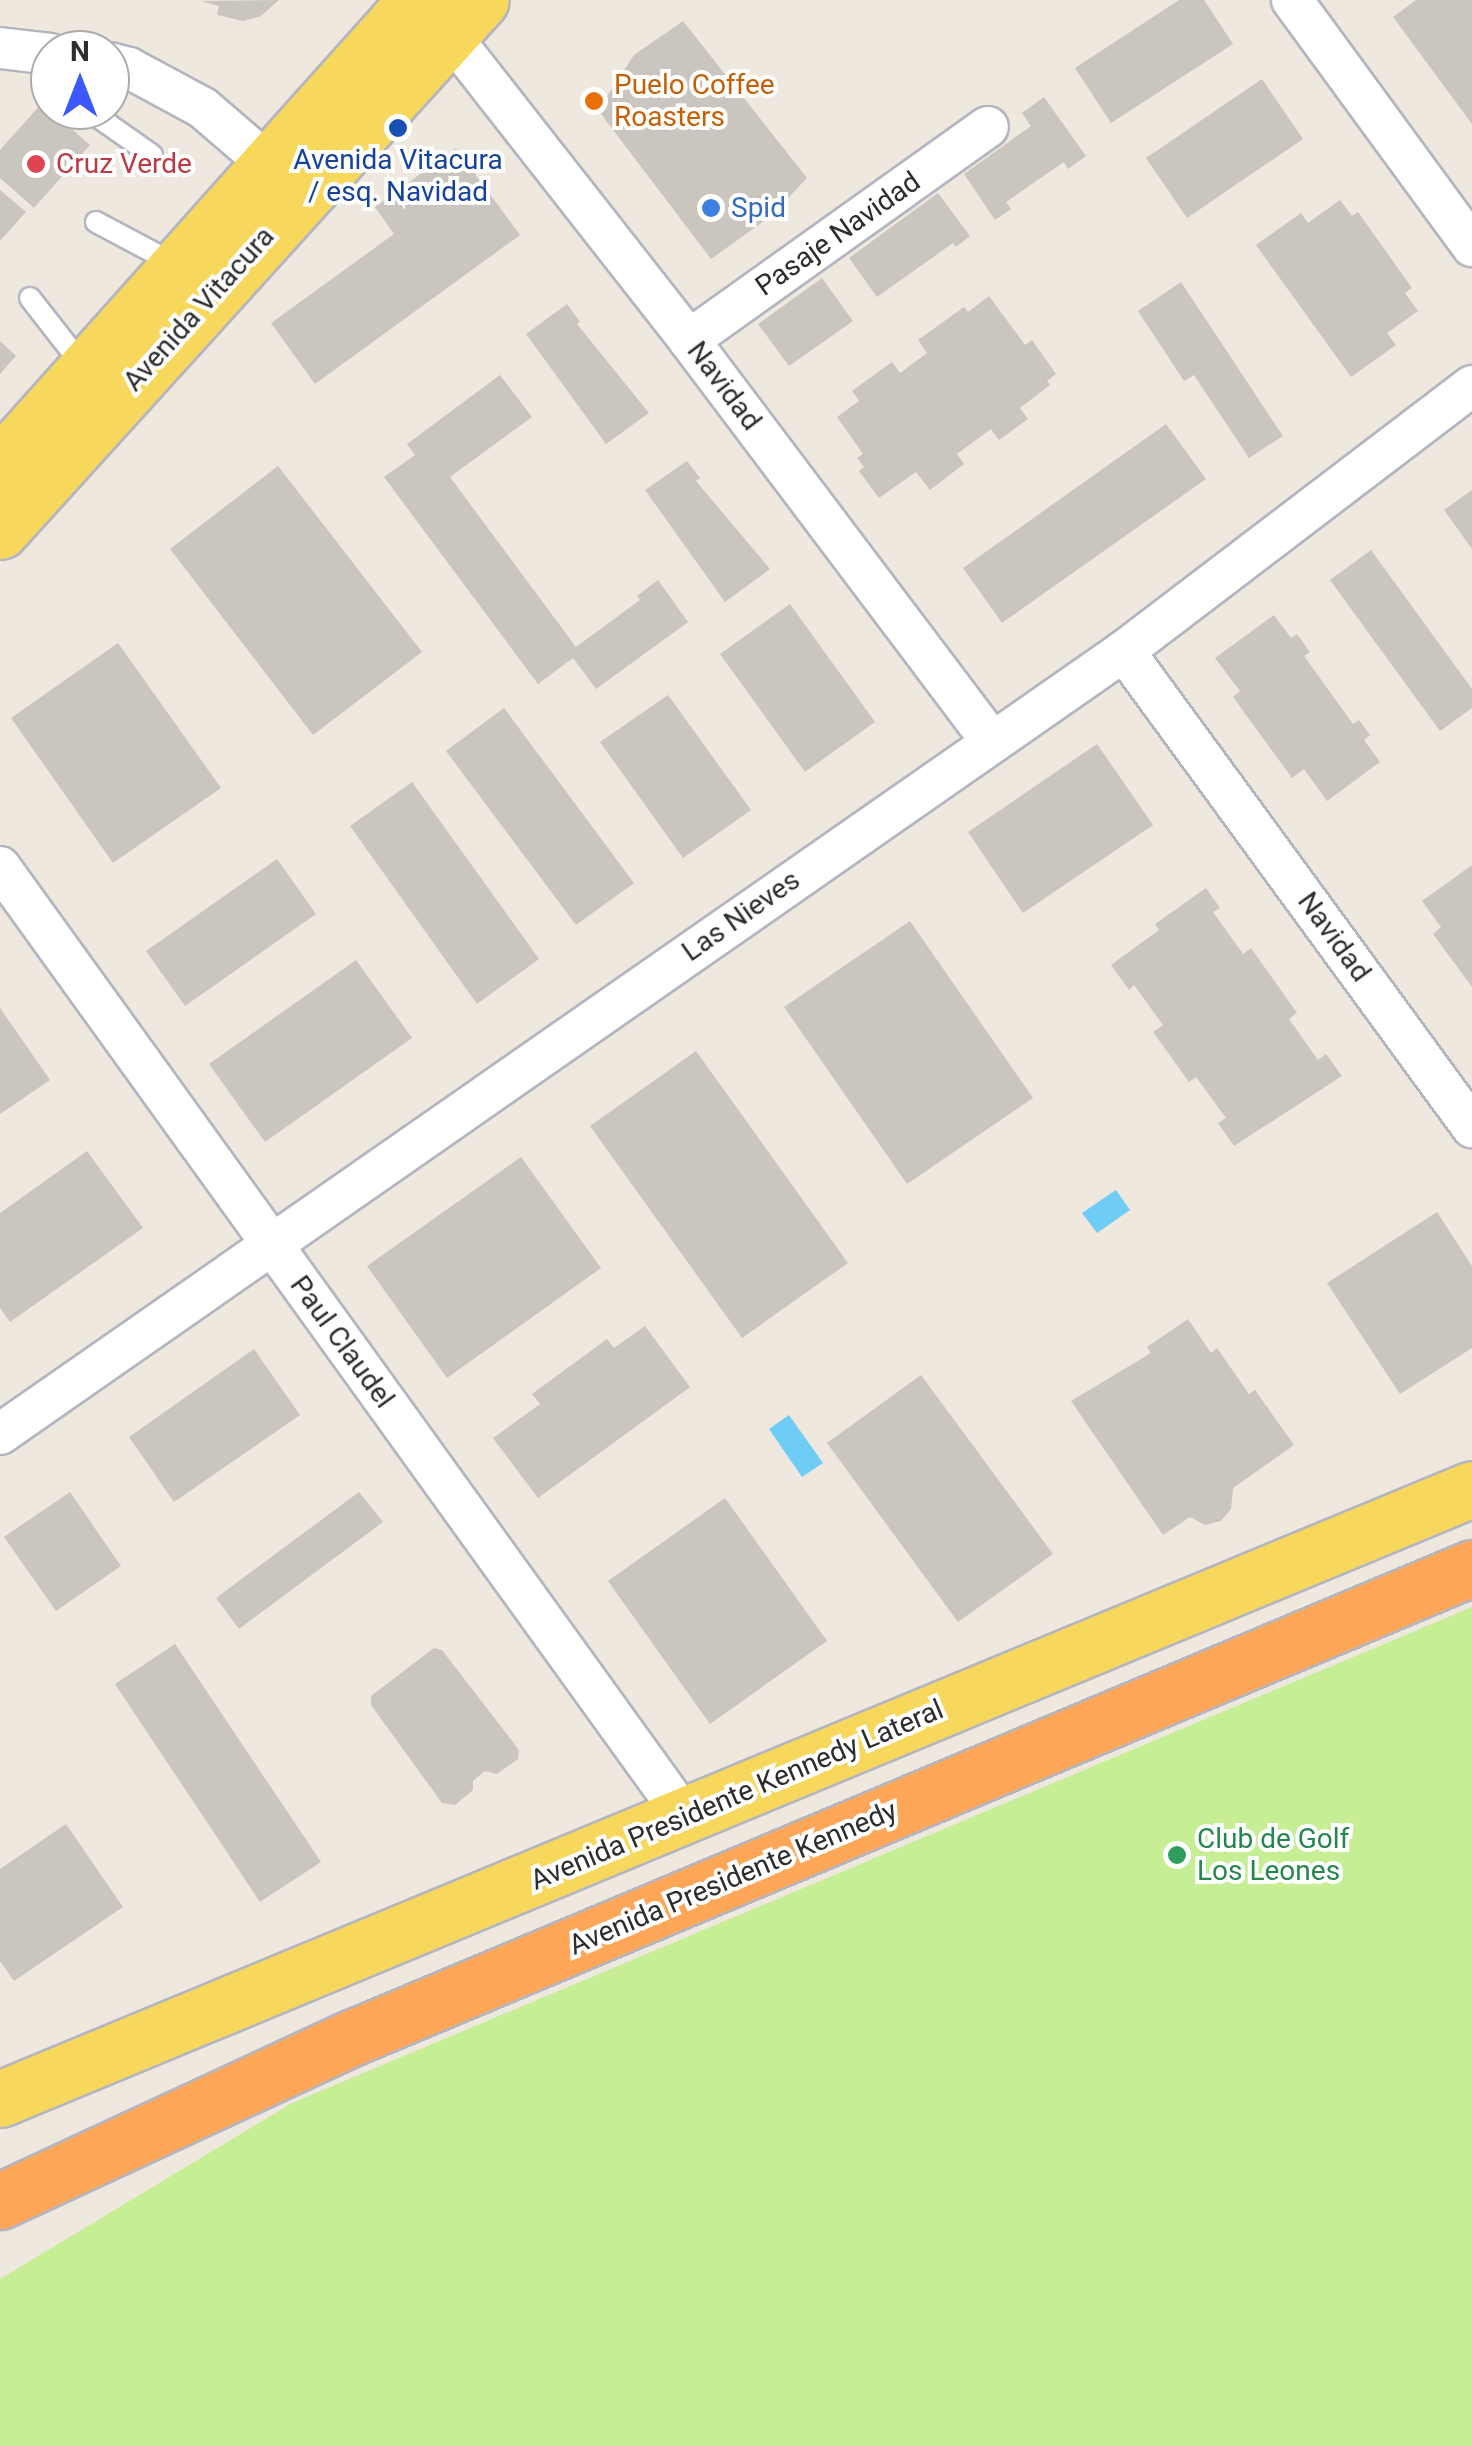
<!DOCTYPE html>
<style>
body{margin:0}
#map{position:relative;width:1472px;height:2446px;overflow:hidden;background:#efe8df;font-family:Roboto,sans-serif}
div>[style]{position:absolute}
.pitch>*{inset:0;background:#c5ee95}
.water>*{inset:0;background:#6fccf4}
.building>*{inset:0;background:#cac5be}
.roads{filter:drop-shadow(2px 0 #b3b5c1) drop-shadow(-2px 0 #b3b5c1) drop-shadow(0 2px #b3b5c1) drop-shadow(0 -2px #b3b5c1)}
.service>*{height:20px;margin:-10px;padding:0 10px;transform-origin:10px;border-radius:10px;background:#fff}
.minor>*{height:40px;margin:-20px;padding:0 20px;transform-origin:20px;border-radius:20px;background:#fff}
.primary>*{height:55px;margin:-27.5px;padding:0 27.5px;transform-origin:27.5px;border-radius:27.5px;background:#f7d85c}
.motorway>*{height:55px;margin:-27.5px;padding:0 27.5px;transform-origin:27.5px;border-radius:27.5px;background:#ffa759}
.dots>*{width:28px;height:28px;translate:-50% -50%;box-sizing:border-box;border:5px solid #fff;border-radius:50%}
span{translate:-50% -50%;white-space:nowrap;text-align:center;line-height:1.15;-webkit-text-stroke:8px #fff;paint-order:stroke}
.food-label{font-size:28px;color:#c56008}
.left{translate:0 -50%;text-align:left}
.transit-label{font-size:28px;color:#164399}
.health-label{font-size:28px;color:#be3a42}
.shop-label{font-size:28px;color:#366cbe}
.street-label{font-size:28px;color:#2d2d2d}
.leisure-label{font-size:28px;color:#27864d}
.north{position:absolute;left:30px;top:30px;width:100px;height:100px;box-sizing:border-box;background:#fff;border:2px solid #ababab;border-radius:50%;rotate:0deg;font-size:28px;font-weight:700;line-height:40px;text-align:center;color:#2d2d2d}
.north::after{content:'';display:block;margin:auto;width:35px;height:45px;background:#3b59ff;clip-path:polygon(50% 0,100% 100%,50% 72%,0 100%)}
</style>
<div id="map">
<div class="pitch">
<i style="clip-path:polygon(1472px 1607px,1472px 2446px,0 2446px,0 2279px,292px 2103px)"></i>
</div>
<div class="water">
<i style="clip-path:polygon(1116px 1190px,1130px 1210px,1097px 1233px,1082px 1213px)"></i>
<i style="clip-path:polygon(789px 1415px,823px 1463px,802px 1477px,769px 1429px)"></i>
</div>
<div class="building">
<i style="clip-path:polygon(279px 0,261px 16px,243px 21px,217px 15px,219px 6px,201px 1px)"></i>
<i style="clip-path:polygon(1179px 0,1204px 0,1233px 44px,1111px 123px,1075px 68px)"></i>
<i style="clip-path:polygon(1416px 0,1472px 0,1472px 124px,1393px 17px)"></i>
<i style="clip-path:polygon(683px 21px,807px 178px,771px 216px,711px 259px,598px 110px,634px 55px)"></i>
<i style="clip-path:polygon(1262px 79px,1303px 139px,1187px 218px,1146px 158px)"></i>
<i style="clip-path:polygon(1044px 97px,1086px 156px,1068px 169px,1064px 162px,1006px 202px,1011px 209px,995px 220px,964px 174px,1031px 126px,1022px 113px)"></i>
<i style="clip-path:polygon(42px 103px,90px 145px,34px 208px,0 178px,0 150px)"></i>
<i style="clip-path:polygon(456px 148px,520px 235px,315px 384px,271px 323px,394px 234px,375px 207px)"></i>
<i style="clip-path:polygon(0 190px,26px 212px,0 241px)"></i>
<i style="clip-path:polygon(938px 193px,970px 236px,956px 247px,953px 243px,877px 297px,849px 258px)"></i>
<i style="clip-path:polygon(1340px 200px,1352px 216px,1358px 212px,1412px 288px,1405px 293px,1418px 311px,1387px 333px,1396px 345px,1351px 377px,1256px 245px,1301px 213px,1308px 223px)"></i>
<i style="clip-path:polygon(822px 278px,853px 321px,789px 366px,758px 324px)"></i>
<i style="clip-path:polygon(1181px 282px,1283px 436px,1249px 458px,1194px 375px,1184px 381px,1138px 311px)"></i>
<i style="clip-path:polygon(989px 296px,1025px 345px,1032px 340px,1056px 374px,1047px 381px,1050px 385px,1020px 408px,1028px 419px,999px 440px,991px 429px,957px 454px,964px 464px,930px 490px,916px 472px,879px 498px,859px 471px,864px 467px,857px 458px,863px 454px,837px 417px,859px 401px,852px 391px,892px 362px,900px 373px,927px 353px,918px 340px,964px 307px,968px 312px)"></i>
<i style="clip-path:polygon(567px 304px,580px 322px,577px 324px,649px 413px,606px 444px,526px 334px)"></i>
<i style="clip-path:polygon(0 341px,16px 356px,0 374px)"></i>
<i style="clip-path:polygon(500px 375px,532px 417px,450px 477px,576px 647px,640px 600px,637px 596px,658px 580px,688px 622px,596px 689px,573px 658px,538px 684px,384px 477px,415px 455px,407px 444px)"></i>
<i style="clip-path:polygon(1166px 424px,1206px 479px,1002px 623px,963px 568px)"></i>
<i style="clip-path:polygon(687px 461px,700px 478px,696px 481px,770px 569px,725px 602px,645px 490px)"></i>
<i style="clip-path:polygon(278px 466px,422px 652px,313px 735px,170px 549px)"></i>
<i style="clip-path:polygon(1472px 490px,1472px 549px,1444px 510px)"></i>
<i style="clip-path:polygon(1371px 550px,1472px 689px,1472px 708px,1440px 731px,1330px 580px)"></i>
<i style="clip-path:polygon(790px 604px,875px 722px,805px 772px,720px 654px)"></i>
<i style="clip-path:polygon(1274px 615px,1291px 638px,1297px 634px,1310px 652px,1304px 656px,1353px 724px,1359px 720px,1370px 735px,1364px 740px,1380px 762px,1327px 801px,1304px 769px,1292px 778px,1233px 697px,1240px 691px,1215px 658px)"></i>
<i style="clip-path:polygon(118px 643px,221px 788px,113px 863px,11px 718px)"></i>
<i style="clip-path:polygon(668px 695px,751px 810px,683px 858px,600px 742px)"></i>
<i style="clip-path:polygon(504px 708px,634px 883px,576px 925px,446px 751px)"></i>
<i style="clip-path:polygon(1097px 744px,1153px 825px,1023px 913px,968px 832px)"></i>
<i style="clip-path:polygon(412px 782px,539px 959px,477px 1004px,350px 826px)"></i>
<i style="clip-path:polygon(277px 859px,316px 914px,185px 1006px,146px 951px)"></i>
<i style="clip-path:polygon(1472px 865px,1472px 987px,1433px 934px,1441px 927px,1422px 901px)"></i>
<i style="clip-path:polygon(1206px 888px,1220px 908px,1213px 912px,1243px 954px,1251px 948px,1297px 1013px,1289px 1019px,1318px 1060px,1326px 1054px,1342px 1076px,1234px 1146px,1218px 1123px,1226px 1118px,1196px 1077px,1189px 1082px,1153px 1032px,1163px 1025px,1134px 985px,1129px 990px,1111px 965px,1159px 930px,1155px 924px)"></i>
<i style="clip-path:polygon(910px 921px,1033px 1098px,907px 1184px,784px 1007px)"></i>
<i style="clip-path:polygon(356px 960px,412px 1038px,265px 1142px,209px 1064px)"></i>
<i style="clip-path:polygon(0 1008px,50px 1080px,0 1114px)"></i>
<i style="clip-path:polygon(696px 1051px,848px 1263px,742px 1338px,590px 1126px)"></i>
<i style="clip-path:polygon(87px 1151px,143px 1228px,10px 1322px,0 1308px,0 1213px)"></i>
<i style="clip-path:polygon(521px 1157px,601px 1268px,447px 1378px,367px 1266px)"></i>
<i style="clip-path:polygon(1437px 1212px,1472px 1266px,1472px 1348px,1400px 1394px,1327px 1283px)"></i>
<i style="clip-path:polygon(1188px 1319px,1211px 1353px,1217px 1348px,1249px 1394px,1255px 1390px,1294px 1445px,1233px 1488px,1231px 1509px,1221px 1521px,1205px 1525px,1190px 1517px,1163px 1535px,1071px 1401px,1151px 1353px,1147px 1347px)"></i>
<i style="clip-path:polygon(645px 1326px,690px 1387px,538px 1498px,493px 1438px,540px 1404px,532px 1394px,607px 1339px,614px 1348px)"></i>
<i style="clip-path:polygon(254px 1349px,300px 1415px,174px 1502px,129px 1437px)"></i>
<i style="clip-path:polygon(921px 1375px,1053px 1554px,958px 1622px,827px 1443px)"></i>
<i style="clip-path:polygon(70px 1492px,121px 1566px,56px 1611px,4px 1537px)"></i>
<i style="clip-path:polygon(359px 1492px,383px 1522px,239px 1629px,216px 1598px)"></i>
<i style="clip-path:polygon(725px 1498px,827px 1641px,710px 1724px,608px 1581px)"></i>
<i style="clip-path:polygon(175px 1644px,321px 1862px,260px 1902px,115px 1684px)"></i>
<i style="clip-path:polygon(434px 1648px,442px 1650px,519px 1750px,518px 1759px,497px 1774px,485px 1771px,473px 1781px,473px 1790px,455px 1805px,442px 1803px,371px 1705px,371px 1696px)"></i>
<i style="clip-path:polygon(66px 1824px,123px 1907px,14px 1981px,0 1961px,0 1869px)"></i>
</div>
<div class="roads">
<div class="service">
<i style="left:88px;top:110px;width:78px;rotate:35.1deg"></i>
<i style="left:96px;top:222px;width:89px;rotate:28deg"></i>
<i style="left:30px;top:298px;width:88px;rotate:52deg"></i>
</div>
<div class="minor">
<i style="left:1292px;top:0;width:305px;rotate:53.8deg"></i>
<i style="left:450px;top:35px;width:387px;rotate:51.9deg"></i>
<i style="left:689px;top:340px;width:503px;rotate:52.99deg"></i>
<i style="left:0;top:48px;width:50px;rotate:6.8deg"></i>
<i style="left:110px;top:63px;width:20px;rotate:15deg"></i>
<i style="left:129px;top:68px;width:84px;rotate:28.4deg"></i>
<i style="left:203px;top:108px;width:84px;rotate:40.7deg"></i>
<i style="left:689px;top:340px;width:367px;rotate:-35.5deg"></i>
<i style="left:1124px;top:651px;width:590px;rotate:53.83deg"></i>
<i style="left:0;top:867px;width:1171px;rotate:54.21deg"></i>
<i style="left:0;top:1434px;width:1370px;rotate:-34.86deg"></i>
<i style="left:1124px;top:651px;width:437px;rotate:-37.3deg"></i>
</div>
<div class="primary">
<i style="left:0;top:465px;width:624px;rotate:-48.18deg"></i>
<i style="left:0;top:531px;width:716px;rotate:-47.83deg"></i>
<i style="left:0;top:2099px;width:1593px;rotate:-22.51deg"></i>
</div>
<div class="motorway">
<i style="left:0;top:2201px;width:390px;rotate:-24.9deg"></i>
<i style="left:354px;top:2037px;width:1212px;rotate:-22.76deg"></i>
</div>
</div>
<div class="dots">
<i style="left:594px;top:101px;background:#e8710a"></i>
<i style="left:398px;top:128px;background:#1a4fb4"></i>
<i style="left:36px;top:164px;background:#e0444e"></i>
<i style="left:711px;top:208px;background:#3f7fe0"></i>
<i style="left:1177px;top:1855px;background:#2e9e5b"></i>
</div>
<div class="food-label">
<span class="left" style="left:614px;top:101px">Puelo Coffee<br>Roasters</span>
</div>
<div class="transit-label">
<span style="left:398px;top:176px">Avenida Vitacura<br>/ esq. Navidad</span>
</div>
<div class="health-label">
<span class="left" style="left:56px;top:164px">Cruz Verde</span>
</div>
<div class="shop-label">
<span class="left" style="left:731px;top:208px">Spid</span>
</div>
<div class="street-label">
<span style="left:838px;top:234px;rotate:-35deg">Pasaje Navidad</span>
<span style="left:199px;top:309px;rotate:-48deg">Avenida Vitacura</span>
<span style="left:724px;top:386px;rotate:53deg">Navidad</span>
<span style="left:741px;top:916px;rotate:-35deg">Las Nieves</span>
<span style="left:1334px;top:937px;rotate:54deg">Navidad</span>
<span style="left:342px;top:1342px;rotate:54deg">Paul Claudel</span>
<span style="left:737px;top:1795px;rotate:-23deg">Avenida Presidente Kennedy Lateral</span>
<span style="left:733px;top:1878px;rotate:-23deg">Avenida Presidente Kennedy</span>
</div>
<div class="leisure-label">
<span class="left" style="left:1197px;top:1855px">Club de Golf<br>Los Leones</span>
</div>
<div class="north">N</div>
</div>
